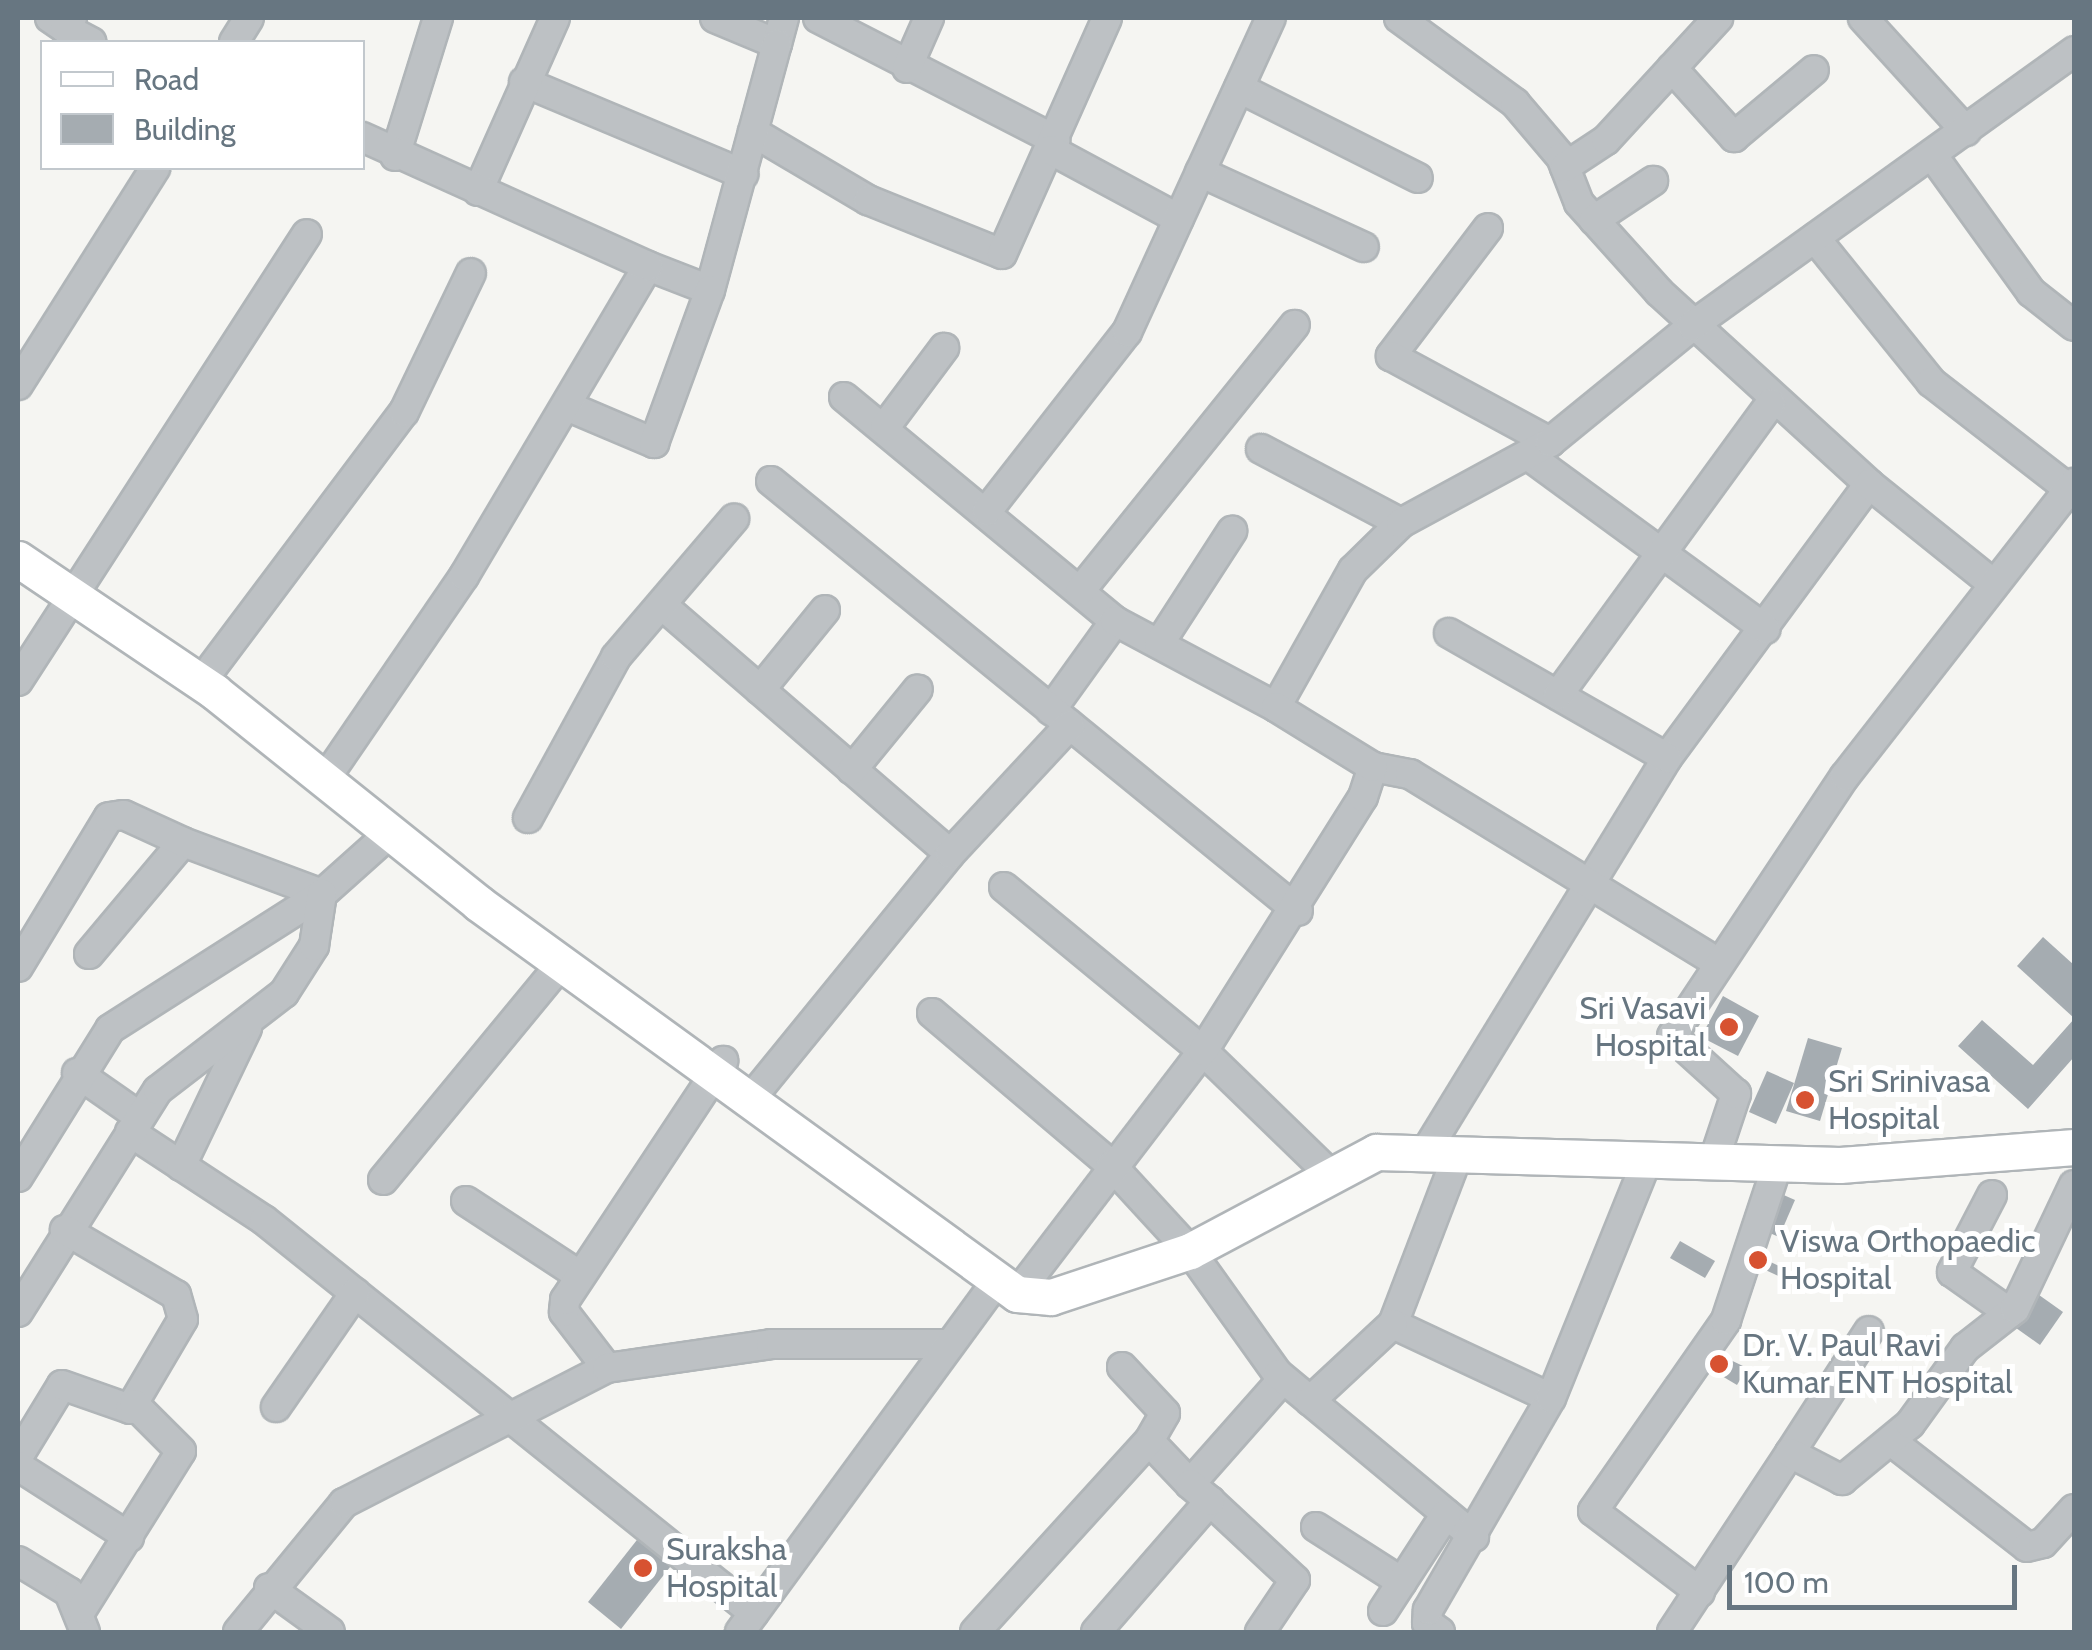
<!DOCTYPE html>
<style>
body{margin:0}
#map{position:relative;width:2092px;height:1650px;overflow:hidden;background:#f5f5f2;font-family:Cabin,sans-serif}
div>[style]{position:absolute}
.building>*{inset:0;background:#a5acb1}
.roads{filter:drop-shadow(2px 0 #b0b5b8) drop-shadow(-2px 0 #b0b5b8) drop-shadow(0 2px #b0b5b8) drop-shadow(0 -2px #b0b5b8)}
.minor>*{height:28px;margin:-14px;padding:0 14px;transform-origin:14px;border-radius:14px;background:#bdc1c4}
.major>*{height:35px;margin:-17.5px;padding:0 17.5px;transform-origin:17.5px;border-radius:17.5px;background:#fff}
.dots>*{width:28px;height:28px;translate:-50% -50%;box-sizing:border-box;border:5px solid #fff;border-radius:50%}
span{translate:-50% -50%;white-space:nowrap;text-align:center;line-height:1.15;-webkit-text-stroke:10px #fff;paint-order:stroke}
.poi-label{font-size:32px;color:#677681}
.right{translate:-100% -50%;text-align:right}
.left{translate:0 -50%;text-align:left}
.frame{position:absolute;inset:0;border:20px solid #677681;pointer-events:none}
.legend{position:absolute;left:40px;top:40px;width:325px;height:130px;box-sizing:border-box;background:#fff;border:2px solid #c2c8cd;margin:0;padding:12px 18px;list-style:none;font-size:30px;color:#677681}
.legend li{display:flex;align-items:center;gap:20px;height:50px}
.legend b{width:50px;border:2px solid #c2c8cd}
.scale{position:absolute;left:1727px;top:1565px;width:290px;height:45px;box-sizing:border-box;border:5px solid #677681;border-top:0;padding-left:12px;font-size:30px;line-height:35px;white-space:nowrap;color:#677681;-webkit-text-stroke:8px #fff;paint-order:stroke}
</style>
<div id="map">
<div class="building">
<i style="clip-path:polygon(2043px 937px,2074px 965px,2074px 1018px,2017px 966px)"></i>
<i style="clip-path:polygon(1723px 996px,1759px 1016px,1738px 1056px,1701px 1037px)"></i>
<i style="clip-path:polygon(2074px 1019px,2074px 1057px,2028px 1109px,1958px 1046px,1982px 1020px,2033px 1065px)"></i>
<i style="clip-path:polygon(1808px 1038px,1842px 1048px,1820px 1121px,1786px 1111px)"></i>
<i style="clip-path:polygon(1767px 1071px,1794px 1083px,1776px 1124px,1749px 1112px)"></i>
<i style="clip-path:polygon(1768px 1188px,1795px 1200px,1779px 1237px,1751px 1225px)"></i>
<i style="clip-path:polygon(1680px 1241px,1715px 1261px,1705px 1278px,1670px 1258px)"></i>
<i style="clip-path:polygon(1754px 1254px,1787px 1270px,1783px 1278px,1750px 1263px)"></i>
<i style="clip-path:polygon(2032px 1290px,2063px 1312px,2040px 1345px,2009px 1323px)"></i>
<i style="clip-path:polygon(1708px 1349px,1747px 1368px,1737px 1385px,1700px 1363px)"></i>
<i style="clip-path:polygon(644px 1531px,678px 1557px,621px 1629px,588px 1602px)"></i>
</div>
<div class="roads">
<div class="minor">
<i style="left:50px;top:18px;width:18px;rotate:34deg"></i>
<i style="left:65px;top:28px;width:12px;rotate:-55deg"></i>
<i style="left:715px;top:18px;width:67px;rotate:22.8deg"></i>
<i style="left:777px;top:44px;width:27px;rotate:-75deg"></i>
<i style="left:818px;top:18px;width:267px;rotate:27.2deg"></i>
<i style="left:1399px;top:18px;width:144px;rotate:36.2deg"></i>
<i style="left:1515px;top:103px;width:71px;rotate:49.6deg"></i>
<i style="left:1561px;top:157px;width:49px;rotate:68.6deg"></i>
<i style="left:1579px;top:203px;width:120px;rotate:48deg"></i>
<i style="left:1659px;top:292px;width:285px;rotate:42.4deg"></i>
<i style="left:1869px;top:484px;width:340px;rotate:126.4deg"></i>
<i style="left:1667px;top:758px;width:460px;rotate:121.5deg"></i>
<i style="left:1863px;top:18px;width:153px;rotate:47.7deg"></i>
<i style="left:65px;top:28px;width:30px;rotate:28deg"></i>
<i style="left:234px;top:42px;width:28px;rotate:-58deg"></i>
<i style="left:907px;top:68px;width:55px;rotate:-66.3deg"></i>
<i style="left:1672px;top:68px;width:93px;rotate:48.1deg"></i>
<i style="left:1734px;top:137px;width:104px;rotate:-39.9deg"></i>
<i style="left:524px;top:82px;width:238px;rotate:22.8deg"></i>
<i style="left:1239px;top:88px;width:200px;rotate:26.7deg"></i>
<i style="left:753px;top:132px;width:134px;rotate:30.6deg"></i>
<i style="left:868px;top:200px;width:144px;rotate:21.9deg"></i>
<i style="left:1002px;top:254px;width:258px;rotate:-66deg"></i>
<i style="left:1051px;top:150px;width:145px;rotate:28.3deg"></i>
<i style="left:395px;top:156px;width:145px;rotate:-72.7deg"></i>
<i style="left:1933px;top:156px;width:168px;rotate:54.2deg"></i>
<i style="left:2031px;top:292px;width:55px;rotate:38.3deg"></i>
<i style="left:1565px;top:167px;width:49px;rotate:-33.4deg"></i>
<i style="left:1606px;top:140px;width:166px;rotate:-47.4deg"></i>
<i style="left:1200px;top:172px;width:180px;rotate:24.6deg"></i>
<i style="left:478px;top:191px;width:189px;rotate:-66deg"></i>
<i style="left:1594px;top:220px;width:71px;rotate:-33.5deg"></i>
<i style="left:1488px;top:228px;width:161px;rotate:127.2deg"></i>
<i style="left:1391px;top:356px;width:181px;rotate:28.4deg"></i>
<i style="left:1815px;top:238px;width:185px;rotate:51.1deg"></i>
<i style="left:1931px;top:382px;width:176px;rotate:37.8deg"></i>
<i style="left:648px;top:266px;width:66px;rotate:21.2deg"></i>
<i style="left:710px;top:290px;width:255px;rotate:-74.8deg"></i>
<i style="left:18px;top:385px;width:257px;rotate:-57.7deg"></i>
<i style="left:844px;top:397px;width:352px;rotate:39.6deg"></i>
<i style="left:1115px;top:621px;width:110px;rotate:125.7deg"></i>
<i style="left:567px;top:406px;width:95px;rotate:23deg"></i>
<i style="left:654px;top:443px;width:163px;rotate:-69.9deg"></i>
<i style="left:885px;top:427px;width:99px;rotate:-53.2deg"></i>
<i style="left:1261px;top:449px;width:158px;rotate:27.9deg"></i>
<i style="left:1529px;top:456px;width:293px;rotate:36.2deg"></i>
<i style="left:771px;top:481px;width:680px;rotate:39.21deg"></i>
<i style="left:1869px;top:484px;width:158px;rotate:38.8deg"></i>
<i style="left:987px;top:511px;width:227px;rotate:-52deg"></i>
<i style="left:1127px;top:332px;width:345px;rotate:-65.4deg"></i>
<i style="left:1080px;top:591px;width:342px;rotate:-51.1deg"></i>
<i style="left:663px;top:606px;width:379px;rotate:40.8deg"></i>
<i style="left:1115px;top:621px;width:183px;rotate:28.1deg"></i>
<i style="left:1276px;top:707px;width:157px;rotate:-60.7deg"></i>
<i style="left:1353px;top:570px;width:67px;rotate:-44.4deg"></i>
<i style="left:1401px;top:523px;width:170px;rotate:-28.5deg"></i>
<i style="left:1550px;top:442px;width:183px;rotate:-39.2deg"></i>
<i style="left:1692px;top:326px;width:471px;rotate:-35.7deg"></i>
<i style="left:1449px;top:633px;width:251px;rotate:29.8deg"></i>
<i style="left:1159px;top:644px;width:135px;rotate:-57.1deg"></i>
<i style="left:213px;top:666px;width:318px;rotate:-53.1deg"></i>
<i style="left:404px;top:412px;width:154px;rotate:-64.3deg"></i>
<i style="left:18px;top:681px;width:532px;rotate:-57.12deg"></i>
<i style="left:760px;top:690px;width:103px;rotate:-50.9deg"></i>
<i style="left:1558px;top:695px;width:361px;rotate:-53.9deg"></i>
<i style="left:334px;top:766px;width:230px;rotate:-55.6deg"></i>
<i style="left:464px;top:576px;width:360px;rotate:-59.3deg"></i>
<i style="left:648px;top:266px;width:314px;rotate:-155.7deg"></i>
<i style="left:1373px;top:767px;width:38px;rotate:11deg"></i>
<i style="left:1410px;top:774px;width:358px;rotate:31.5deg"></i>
<i style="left:852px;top:770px;width:104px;rotate:-50.8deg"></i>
<i style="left:528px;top:818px;width:183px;rotate:-61.3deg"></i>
<i style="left:616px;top:657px;width:182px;rotate:-49.5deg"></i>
<i style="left:1004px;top:887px;width:258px;rotate:39.5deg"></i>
<i style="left:1203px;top:1051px;width:180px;rotate:44.1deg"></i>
<i style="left:89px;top:954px;width:146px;rotate:-50deg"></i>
<i style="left:183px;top:842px;width:148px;rotate:20.5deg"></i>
<i style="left:322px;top:894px;width:90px;rotate:-41.8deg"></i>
<i style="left:18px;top:967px;width:175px;rotate:-58.8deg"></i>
<i style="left:109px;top:817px;width:15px;rotate:-8deg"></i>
<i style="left:124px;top:815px;width:65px;rotate:24.6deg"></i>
<i style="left:932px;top:1013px;width:235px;rotate:40.3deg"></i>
<i style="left:1111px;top:1165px;width:117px;rotate:47.4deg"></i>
<i style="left:1190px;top:1251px;width:158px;rotate:54.5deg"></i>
<i style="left:1282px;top:1380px;width:139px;rotate:131.5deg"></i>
<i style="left:1190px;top:1484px;width:59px;rotate:-133.6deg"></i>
<i style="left:1149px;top:1441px;width:32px;rotate:-60deg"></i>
<i style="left:1165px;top:1413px;width:63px;rotate:-133.1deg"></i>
<i style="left:77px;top:1073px;width:77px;rotate:34.9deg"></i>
<i style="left:752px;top:1097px;width:313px;rotate:-50.8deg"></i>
<i style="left:950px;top:854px;width:176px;rotate:-47.1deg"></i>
<i style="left:130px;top:1132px;width:160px;rotate:33.3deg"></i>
<i style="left:264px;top:1220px;width:628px;rotate:38.73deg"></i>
<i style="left:1458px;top:1154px;width:182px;rotate:110.9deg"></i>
<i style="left:1393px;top:1324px;width:174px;rotate:25.1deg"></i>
<i style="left:1714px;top:1160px;width:70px;rotate:-71.6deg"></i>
<i style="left:1736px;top:1094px;width:86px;rotate:-137.8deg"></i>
<i style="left:1672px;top:1036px;width:312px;rotate:-56.4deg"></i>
<i style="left:1845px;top:776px;width:372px;rotate:-52deg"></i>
<i style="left:181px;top:1166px;width:153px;rotate:-64.4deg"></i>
<i style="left:18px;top:1177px;width:174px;rotate:-58.1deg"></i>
<i style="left:110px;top:1029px;width:251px;rotate:-32.5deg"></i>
<i style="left:383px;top:1180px;width:281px;rotate:-50.5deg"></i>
<i style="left:1992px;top:1195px;width:87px;rotate:117.5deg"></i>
<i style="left:1952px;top:1272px;width:71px;rotate:35.3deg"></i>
<i style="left:466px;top:1201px;width:135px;rotate:33.2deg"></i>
<i style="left:1017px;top:1294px;width:306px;rotate:-52.6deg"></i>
<i style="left:1203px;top:1051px;width:300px;rotate:-57.8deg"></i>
<i style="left:1363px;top:797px;width:32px;rotate:-72deg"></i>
<i style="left:1373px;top:767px;width:114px;rotate:-148.3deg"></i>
<i style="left:18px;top:1312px;width:262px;rotate:-57.8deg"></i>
<i style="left:158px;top:1090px;width:159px;rotate:-37.6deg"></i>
<i style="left:284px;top:993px;width:56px;rotate:-57.4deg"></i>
<i style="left:314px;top:946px;width:53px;rotate:-81.3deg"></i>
<i style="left:607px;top:1368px;width:71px;rotate:-127.5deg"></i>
<i style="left:564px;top:1312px;width:12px;rotate:-85deg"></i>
<i style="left:565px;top:1300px;width:287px;rotate:-56.5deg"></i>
<i style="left:1278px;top:1374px;width:255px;rotate:39.7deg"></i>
<i style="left:1310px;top:1401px;width:113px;rotate:-42.9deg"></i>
<i style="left:276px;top:1407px;width:139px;rotate:-55.3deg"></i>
<i style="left:1891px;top:1441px;width:172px;rotate:37.9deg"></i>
<i style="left:2027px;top:1547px;width:16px;rotate:-14deg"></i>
<i style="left:2043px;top:1543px;width:46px;rotate:-47.6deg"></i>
<i style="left:1790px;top:1453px;width:145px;rotate:-57.1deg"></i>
<i style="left:18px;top:1457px;width:84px;rotate:-58.6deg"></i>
<i style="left:62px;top:1385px;width:72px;rotate:19.4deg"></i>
<i style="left:130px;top:1409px;width:104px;rotate:-59.5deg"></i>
<i style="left:183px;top:1319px;width:25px;rotate:-106deg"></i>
<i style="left:176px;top:1295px;width:129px;rotate:-149.6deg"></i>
<i style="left:18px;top:1466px;width:132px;rotate:32.6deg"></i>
<i style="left:1210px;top:1501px;width:116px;rotate:42.9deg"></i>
<i style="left:1295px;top:1580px;width:63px;rotate:123.9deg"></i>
<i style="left:1316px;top:1527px;width:102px;rotate:32.6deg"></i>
<i style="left:18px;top:1561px;width:60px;rotate:31.3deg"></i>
<i style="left:69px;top:1592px;width:43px;rotate:68.2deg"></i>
<i style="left:269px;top:1588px;width:75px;rotate:35.8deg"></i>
<i style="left:1700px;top:1592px;width:134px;rotate:-142.9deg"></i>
<i style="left:1593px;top:1511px;width:233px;rotate:-55.1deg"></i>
<i style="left:1726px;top:1320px;width:165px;rotate:-71.7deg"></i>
<i style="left:82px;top:1609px;width:186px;rotate:-57.9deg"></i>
<i style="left:181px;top:1451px;width:66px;rotate:-135deg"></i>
<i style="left:1383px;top:1611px;width:116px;rotate:-57deg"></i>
<i style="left:238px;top:1632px;width:167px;rotate:-50.6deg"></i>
<i style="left:344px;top:1503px;width:296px;rotate:-27.2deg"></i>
<i style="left:607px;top:1368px;width:166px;rotate:-8.3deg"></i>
<i style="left:771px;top:1344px;width:176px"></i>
<i style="left:740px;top:1632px;width:437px;rotate:-53.8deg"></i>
<i style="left:975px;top:1632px;width:258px;rotate:-47.7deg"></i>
<i style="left:1096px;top:1632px;width:174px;rotate:-49deg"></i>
<i style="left:1210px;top:1501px;width:26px;rotate:-140deg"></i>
<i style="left:1440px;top:1632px;width:16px;rotate:-145deg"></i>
<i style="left:1427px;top:1623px;width:13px;rotate:-86deg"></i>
<i style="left:1428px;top:1610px;width:245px;rotate:-59.9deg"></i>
<i style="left:1551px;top:1398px;width:257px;rotate:-68deg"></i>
<i style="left:1672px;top:1632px;width:214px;rotate:-56.6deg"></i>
<i style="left:1790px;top:1453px;width:59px;rotate:27.4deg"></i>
<i style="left:1842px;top:1480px;width:88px;rotate:-39.5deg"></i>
<i style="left:1910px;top:1424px;width:94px;rotate:-54.1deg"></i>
<i style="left:1965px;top:1348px;width:63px;rotate:-38deg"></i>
<i style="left:2015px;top:1309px;width:137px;rotate:-64.6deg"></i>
</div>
<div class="major">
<i style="left:18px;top:559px;width:238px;rotate:34deg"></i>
<i style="left:215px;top:692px;width:337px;rotate:38.7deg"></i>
<i style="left:478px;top:903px;width:666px;rotate:35.96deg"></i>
<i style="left:1017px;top:1294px;width:34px;rotate:5deg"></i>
<i style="left:1051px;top:1297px;width:146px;rotate:-18.3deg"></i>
<i style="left:1190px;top:1251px;width:211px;rotate:-28deg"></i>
<i style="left:1376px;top:1152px;width:464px;rotate:1.6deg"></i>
<i style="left:1840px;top:1165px;width:235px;rotate:-4.4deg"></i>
</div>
</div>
<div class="dots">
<i style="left:1729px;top:1027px;background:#d75231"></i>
<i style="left:1805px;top:1100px;background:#d75231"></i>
<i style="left:1758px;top:1260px;background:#d75231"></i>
<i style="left:1719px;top:1364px;background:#d75231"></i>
<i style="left:643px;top:1568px;background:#d75231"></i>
</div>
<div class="poi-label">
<span class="right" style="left:1706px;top:1027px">Sri Vasavi<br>Hospital</span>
<span class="left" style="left:1828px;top:1100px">Sri Srinivasa<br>Hospital</span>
<span class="left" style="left:1780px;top:1260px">Viswa Orthopaedic<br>Hospital</span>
<span class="left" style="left:1742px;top:1364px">Dr. V. Paul Ravi<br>Kumar ENT Hospital</span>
<span class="left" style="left:666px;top:1568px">Suraksha<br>Hospital</span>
</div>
<div class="frame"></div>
<ul class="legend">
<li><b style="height:12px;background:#fff"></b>Road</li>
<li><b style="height:28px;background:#a5acb1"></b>Building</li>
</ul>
<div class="scale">100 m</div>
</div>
